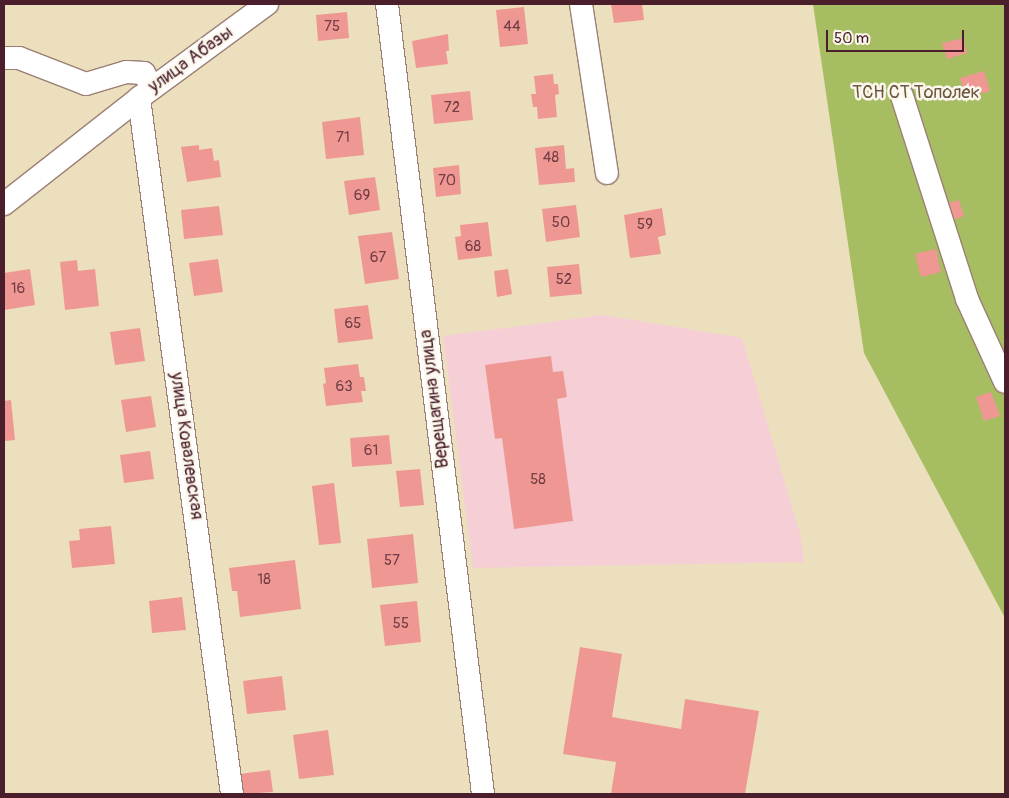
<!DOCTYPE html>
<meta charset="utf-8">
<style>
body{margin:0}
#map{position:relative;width:1009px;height:798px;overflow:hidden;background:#ecdfbd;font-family:Pangolin,sans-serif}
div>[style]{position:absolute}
.built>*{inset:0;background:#f6cfd6}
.green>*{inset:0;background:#a6bd62}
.building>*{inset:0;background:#ef9893}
.roads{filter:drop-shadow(1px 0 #9b7f74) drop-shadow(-1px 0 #9b7f74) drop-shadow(0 1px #9b7f74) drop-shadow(0 -1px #9b7f74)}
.minor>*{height:22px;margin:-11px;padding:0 11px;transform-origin:11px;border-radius:11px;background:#fff}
span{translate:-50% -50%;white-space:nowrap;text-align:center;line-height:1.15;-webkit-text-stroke:5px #fbf7ec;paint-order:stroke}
.number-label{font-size:15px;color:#733d45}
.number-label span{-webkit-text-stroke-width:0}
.street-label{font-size:18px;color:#4a1f2b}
.park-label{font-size:18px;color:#6a563e}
.frame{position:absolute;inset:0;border:5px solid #4a1f2b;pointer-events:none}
.scale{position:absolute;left:826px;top:30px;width:138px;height:22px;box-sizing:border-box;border:2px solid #4a1f2b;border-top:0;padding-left:6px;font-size:15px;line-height:18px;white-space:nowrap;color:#4a1f2b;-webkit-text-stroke:4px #fbf7ec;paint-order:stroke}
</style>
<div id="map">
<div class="built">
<i style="clip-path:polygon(603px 315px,742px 338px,801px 537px,804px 562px,473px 568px,443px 336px)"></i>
</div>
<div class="green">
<i style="clip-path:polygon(813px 4px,1005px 4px,1005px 618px,864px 353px)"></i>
</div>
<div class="building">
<i style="clip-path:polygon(611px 4px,642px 4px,644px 20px,614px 23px)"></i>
<i style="clip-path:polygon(524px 7px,528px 44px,500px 47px,496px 10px)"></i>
<i style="clip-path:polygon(347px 12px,349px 38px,318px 41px,316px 15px)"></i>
<i style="clip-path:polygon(448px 34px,449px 51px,446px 51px,448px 64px,416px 68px,412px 41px)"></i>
<i style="clip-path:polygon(963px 38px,967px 53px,947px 59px,942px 43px)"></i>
<i style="clip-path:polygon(984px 71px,990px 91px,966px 98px,960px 78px)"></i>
<i style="clip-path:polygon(553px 74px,554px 84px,558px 84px,559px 94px,555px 95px,557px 117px,538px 119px,537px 107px,533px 107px,531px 94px,536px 94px,534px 76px)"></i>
<i style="clip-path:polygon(470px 91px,473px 120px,434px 124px,431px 95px)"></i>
<i style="clip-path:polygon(360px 117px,364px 155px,326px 159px,322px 122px)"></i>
<i style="clip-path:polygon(199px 145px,199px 150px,212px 148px,214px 161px,219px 160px,221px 177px,187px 182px,181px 147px)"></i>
<i style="clip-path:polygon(564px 145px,566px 169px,574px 168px,575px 182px,539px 185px,535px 148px)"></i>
<i style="clip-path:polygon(459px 165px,461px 194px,436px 197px,433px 168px)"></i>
<i style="clip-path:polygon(375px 177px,380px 210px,349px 215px,344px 181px)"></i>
<i style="clip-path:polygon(959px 200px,964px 216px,950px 221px,945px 204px)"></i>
<i style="clip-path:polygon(576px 205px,580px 237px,546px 242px,542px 209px)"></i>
<i style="clip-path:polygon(219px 206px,223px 235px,184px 239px,181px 210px)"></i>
<i style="clip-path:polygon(662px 208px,666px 235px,658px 237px,661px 254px,630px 258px,624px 215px)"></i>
<i style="clip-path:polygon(488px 222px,492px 256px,458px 260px,455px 237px,461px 236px,460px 225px)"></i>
<i style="clip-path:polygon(392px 232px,399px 279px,365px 284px,358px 236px)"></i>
<i style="clip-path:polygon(936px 249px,941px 272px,921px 277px,915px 254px)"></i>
<i style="clip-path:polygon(218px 259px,223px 292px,194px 296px,189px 263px)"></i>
<i style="clip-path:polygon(77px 260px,78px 271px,95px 269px,99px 306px,65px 310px,60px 262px)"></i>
<i style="clip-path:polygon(579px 264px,582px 294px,550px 297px,547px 267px)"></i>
<i style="clip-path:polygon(30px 269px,35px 305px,4px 310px,4px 273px)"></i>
<i style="clip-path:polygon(508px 269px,512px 294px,497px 297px,494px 271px)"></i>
<i style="clip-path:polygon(368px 305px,373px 339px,338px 343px,334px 309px)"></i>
<i style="clip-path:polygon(140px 328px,145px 361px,115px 365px,110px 332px)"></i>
<i style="clip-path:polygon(551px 356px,553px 372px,563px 371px,567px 397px,557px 399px,573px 521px,514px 529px,502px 438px,495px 439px,485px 365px)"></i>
<i style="clip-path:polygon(358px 364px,360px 377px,364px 377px,366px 391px,361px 391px,363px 402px,326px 406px,323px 384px,326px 383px,324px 368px)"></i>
<i style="clip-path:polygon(991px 392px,1000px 416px,984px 421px,976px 397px)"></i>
<i style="clip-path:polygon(151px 396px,156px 427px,126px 432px,121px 400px)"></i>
<i style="clip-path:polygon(11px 400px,15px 440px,4px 441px,4px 401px)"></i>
<i style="clip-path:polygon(389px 435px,392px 464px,352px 467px,350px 438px)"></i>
<i style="clip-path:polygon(150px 451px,154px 479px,124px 483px,120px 455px)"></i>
<i style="clip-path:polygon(420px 469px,424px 505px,400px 507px,396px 471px)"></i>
<i style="clip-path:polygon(334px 483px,341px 543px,319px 545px,312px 486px)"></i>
<i style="clip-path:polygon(111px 526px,115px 564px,72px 568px,69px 541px,80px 540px,79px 529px)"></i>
<i style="clip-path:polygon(413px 534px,418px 583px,372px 588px,367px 539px)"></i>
<i style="clip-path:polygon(295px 560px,301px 609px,240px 617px,237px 591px,232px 591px,229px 568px)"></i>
<i style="clip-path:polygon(182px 597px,186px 630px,152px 633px,149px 601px)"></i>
<i style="clip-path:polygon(417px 601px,421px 642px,385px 646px,380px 605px)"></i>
<i style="clip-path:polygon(580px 647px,622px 654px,612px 717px,681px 729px,685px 699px,759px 711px,745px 794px,611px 794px,616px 762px,563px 754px)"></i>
<i style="clip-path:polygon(282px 676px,286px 710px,247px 714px,243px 681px)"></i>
<i style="clip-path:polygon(328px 730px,334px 775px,299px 779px,293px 735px)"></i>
<i style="clip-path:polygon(270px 770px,273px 792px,243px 794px,240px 774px)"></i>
</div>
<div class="roads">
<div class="minor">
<i style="left:387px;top:4px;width:796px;rotate:83.07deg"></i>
<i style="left:581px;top:4px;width:171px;rotate:81.3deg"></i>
<i style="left:4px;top:58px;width:15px"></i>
<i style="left:19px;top:58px;width:72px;rotate:21.2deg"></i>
<i style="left:86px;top:84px;width:42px;rotate:-16.7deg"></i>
<i style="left:126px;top:72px;width:18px;rotate:3deg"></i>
<i style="left:144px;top:73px;width:17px;rotate:62deg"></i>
<i style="left:902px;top:96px;width:213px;rotate:72.2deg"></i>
<i style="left:967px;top:299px;width:91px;rotate:65.4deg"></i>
<i style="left:139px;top:98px;width:702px;rotate:82.39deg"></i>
<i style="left:4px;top:204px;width:172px;rotate:-38.1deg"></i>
<i style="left:139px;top:98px;width:159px;rotate:-36.3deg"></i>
</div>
</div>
<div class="number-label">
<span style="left:332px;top:27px">75</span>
<span style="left:512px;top:27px">44</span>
<span style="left:452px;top:108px">72</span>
<span style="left:343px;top:138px">71</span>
<span style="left:551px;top:158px">48</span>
<span style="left:447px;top:181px">70</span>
<span style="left:362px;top:196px">69</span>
<span style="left:561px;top:223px">50</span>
<span style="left:645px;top:225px">59</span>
<span style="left:473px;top:247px">68</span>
<span style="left:378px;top:258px">67</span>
<span style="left:564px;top:280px">52</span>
<span style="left:18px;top:289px">16</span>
<span style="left:353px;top:324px">65</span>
<span style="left:344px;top:387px">63</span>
<span style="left:371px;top:451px">61</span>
<span style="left:538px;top:480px">58</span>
<span style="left:392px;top:561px">57</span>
<span style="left:264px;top:580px">18</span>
<span style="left:401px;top:624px">55</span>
</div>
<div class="street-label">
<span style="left:191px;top:60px;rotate:-36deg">улица Абазы</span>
<span style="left:435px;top:399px;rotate:-97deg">Верещагина улица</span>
<span style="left:186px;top:446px;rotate:82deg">улица Ковалевская</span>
</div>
<div class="park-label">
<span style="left:916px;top:93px">ТСН СТ Тополек</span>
</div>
<div class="frame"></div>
<div class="scale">50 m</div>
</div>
